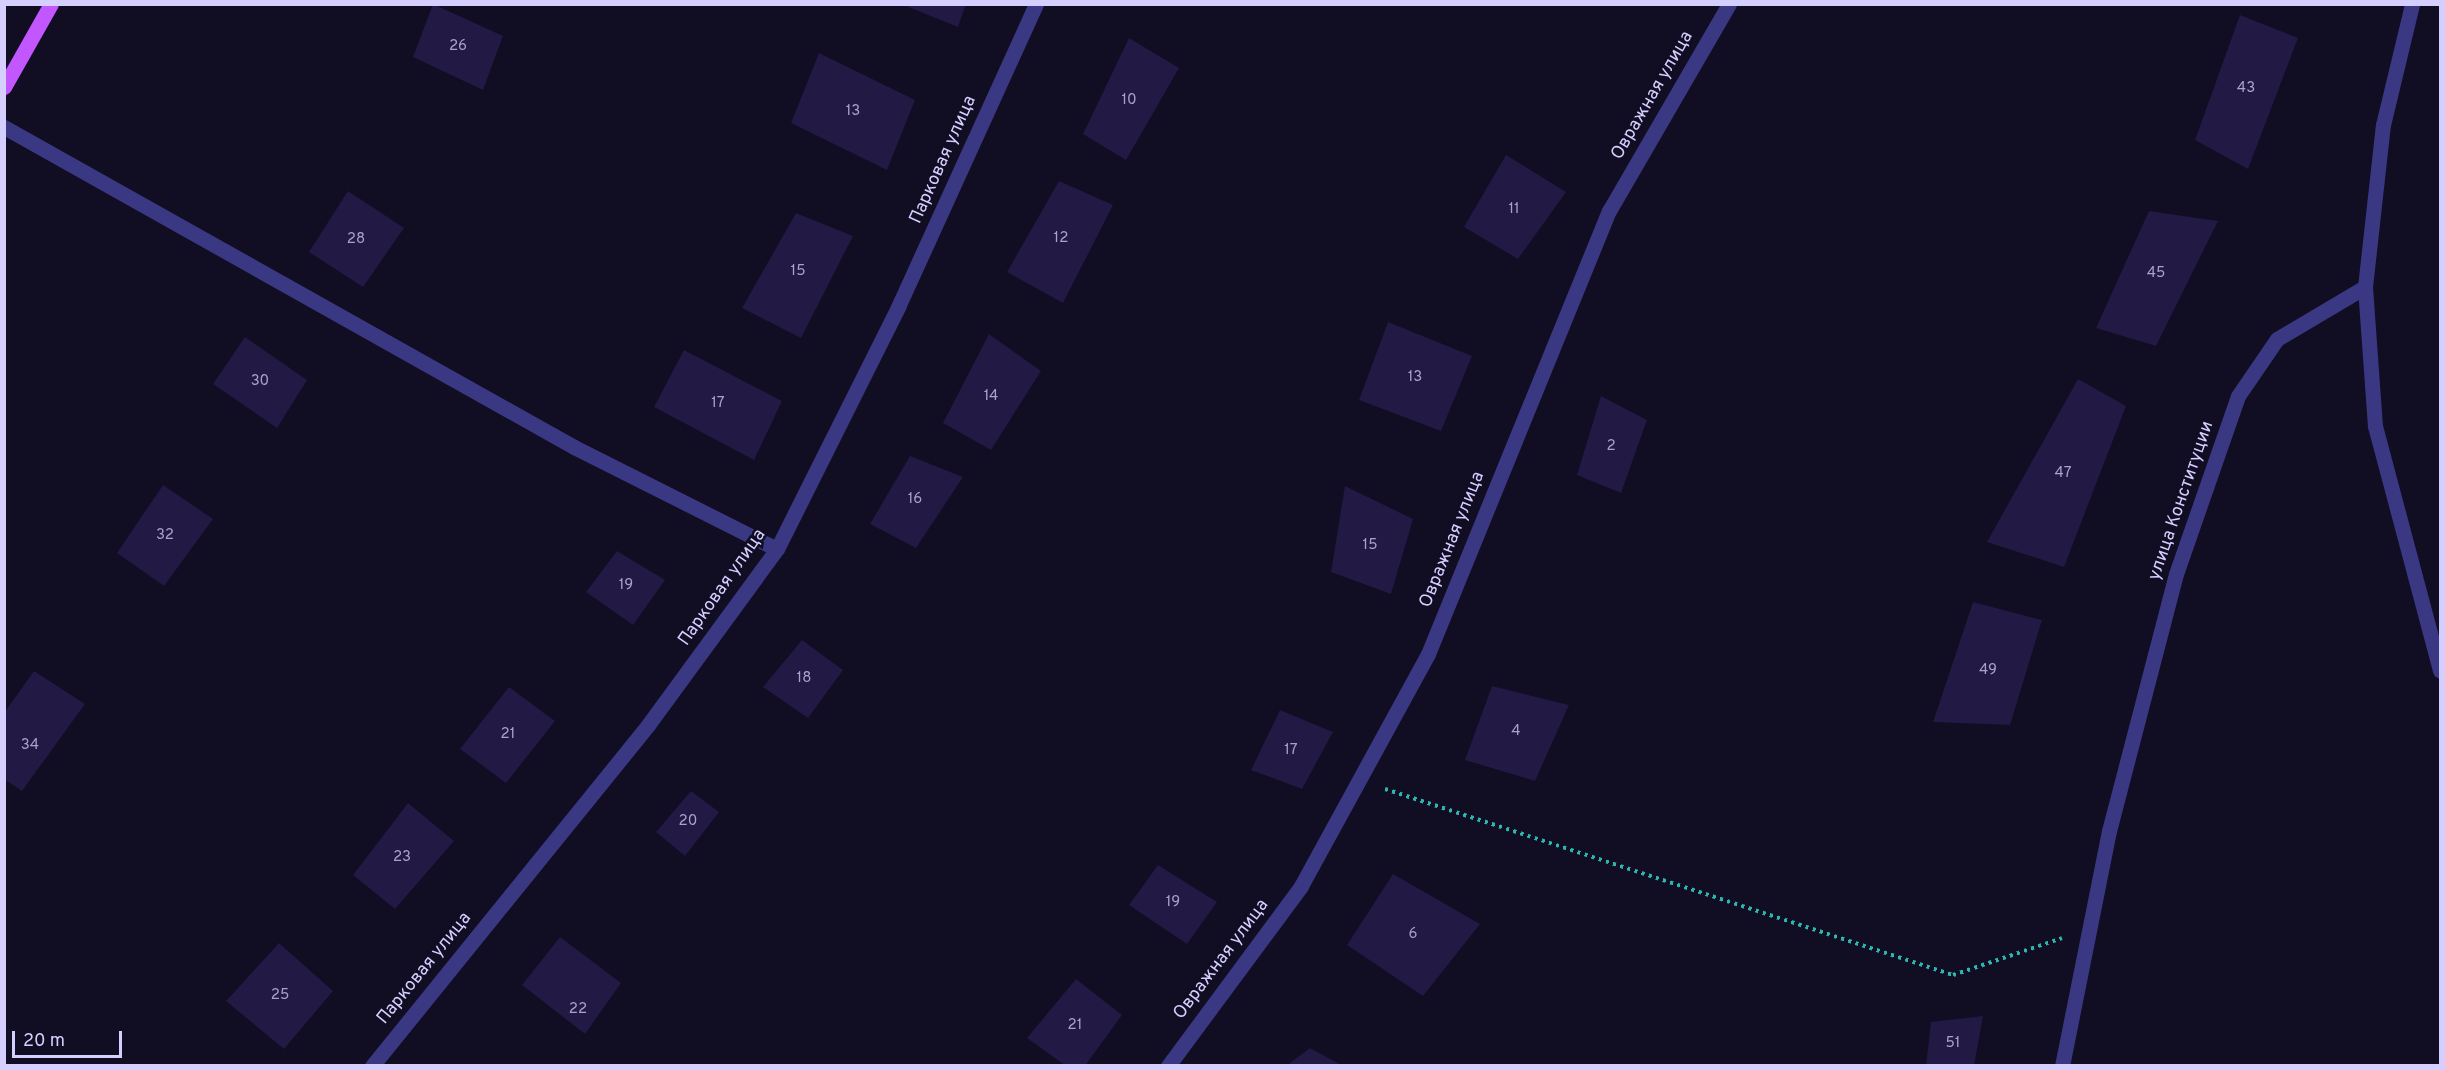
<!DOCTYPE html>
<meta charset="utf-8">
<style>
body{margin:0}
#map{position:relative;width:2445px;height:1070px;overflow:hidden;background:#110d23;font-family:Overpass,sans-serif}
div>[style]{position:absolute}
.building>*{inset:0;background:#221944}
.path>*{height:4px;margin-top:-2px;transform-origin:0;background:repeating-linear-gradient(90deg,#2cb6b0 0 3px,transparent 0 7.5px)}
.minor>*{height:15px;margin:-7.5px;padding:0 7.5px;transform-origin:7.5px;border-radius:7.5px;background:#3b3883}
.major>*{height:15px;margin:-7.5px;padding:0 7.5px;transform-origin:7.5px;border-radius:7.5px;background:#c256ff}
span{translate:-50% -50%;white-space:nowrap;text-align:center;line-height:1.15;-webkit-text-stroke:5px #110d23;paint-order:stroke}
.number-label{font-size:15px;color:#a8a2d0}
.number-label span{-webkit-text-stroke-width:0}
.street-label{font-size:18px;color:#d5cfff}
.frame{position:absolute;inset:0;border:6px solid #d5cfff;pointer-events:none}
.scale{position:absolute;left:12px;top:1031px;width:110px;height:27px;box-sizing:border-box;border:3px solid #d5cfff;border-top:0;padding-left:8px;font-size:18px;line-height:21px;white-space:nowrap;color:#d5cfff;-webkit-text-stroke:4px #110d23;paint-order:stroke}
</style>
<div id="map">
<div class="building">
<i style="clip-path:polygon(433px 4px,503px 36px,483px 90px,413px 57px)"></i>
<i style="clip-path:polygon(901px 4px,966px 4px,958px 27px)"></i>
<i style="clip-path:polygon(2240px 15px,2298px 38px,2248px 169px,2195px 140px)"></i>
<i style="clip-path:polygon(1129px 38px,1179px 68px,1126px 160px,1083px 134px)"></i>
<i style="clip-path:polygon(819px 53px,915px 100px,887px 170px,791px 123px)"></i>
<i style="clip-path:polygon(1506px 155px,1566px 192px,1518px 259px,1464px 227px)"></i>
<i style="clip-path:polygon(1059px 181px,1113px 205px,1063px 303px,1007px 272px)"></i>
<i style="clip-path:polygon(348px 191px,404px 228px,363px 287px,309px 252px)"></i>
<i style="clip-path:polygon(2149px 211px,2218px 221px,2156px 346px,2096px 328px)"></i>
<i style="clip-path:polygon(796px 213px,853px 236px,801px 338px,742px 308px)"></i>
<i style="clip-path:polygon(1388px 322px,1472px 356px,1441px 431px,1359px 400px)"></i>
<i style="clip-path:polygon(989px 334px,1041px 371px,991px 450px,943px 423px)"></i>
<i style="clip-path:polygon(245px 337px,307px 380px,277px 428px,213px 384px)"></i>
<i style="clip-path:polygon(684px 350px,782px 401px,754px 460px,654px 407px)"></i>
<i style="clip-path:polygon(2078px 379px,2126px 406px,2064px 567px,1987px 542px)"></i>
<i style="clip-path:polygon(1601px 396px,1647px 420px,1621px 493px,1577px 475px)"></i>
<i style="clip-path:polygon(910px 456px,963px 477px,916px 548px,870px 524px)"></i>
<i style="clip-path:polygon(163px 485px,213px 519px,164px 586px,117px 553px)"></i>
<i style="clip-path:polygon(1345px 486px,1413px 519px,1391px 594px,1331px 572px)"></i>
<i style="clip-path:polygon(617px 551px,665px 580px,633px 625px,586px 592px)"></i>
<i style="clip-path:polygon(1973px 602px,2042px 620px,2010px 725px,1933px 722px)"></i>
<i style="clip-path:polygon(802px 640px,843px 670px,808px 718px,763px 687px)"></i>
<i style="clip-path:polygon(34px 671px,85px 704px,22px 791px,4px 779px,4px 713px)"></i>
<i style="clip-path:polygon(1492px 686px,1569px 705px,1535px 781px,1465px 760px)"></i>
<i style="clip-path:polygon(509px 687px,555px 721px,506px 783px,460px 749px)"></i>
<i style="clip-path:polygon(1280px 710px,1333px 732px,1302px 789px,1251px 770px)"></i>
<i style="clip-path:polygon(691px 791px,719px 812px,685px 856px,656px 832px)"></i>
<i style="clip-path:polygon(408px 803px,454px 841px,395px 909px,353px 875px)"></i>
<i style="clip-path:polygon(1158px 865px,1217px 902px,1187px 944px,1129px 905px)"></i>
<i style="clip-path:polygon(1393px 874px,1480px 924px,1423px 996px,1347px 945px)"></i>
<i style="clip-path:polygon(560px 937px,621px 983px,585px 1034px,522px 985px)"></i>
<i style="clip-path:polygon(279px 943px,333px 991px,284px 1049px,226px 1001px)"></i>
<i style="clip-path:polygon(1076px 979px,1122px 1015px,1085px 1066px,1066px 1066px,1027px 1038px)"></i>
<i style="clip-path:polygon(1983px 1016px,1974px 1066px,1926px 1066px,1931px 1022px)"></i>
<i style="clip-path:polygon(1310px 1048px,1343px 1066px,1286px 1066px)"></i>
</div>
<div class="path">
<i style="left:1385px;top:789px;width:598px;rotate:18.13deg"></i>
<i style="left:1953px;top:975px;width:115px;rotate:-18.7deg"></i>
</div>
<div class="minor">
<i style="left:4px;top:127px;width:654px;rotate:29.31deg"></i>
<i style="left:574px;top:447px;width:227px;rotate:26.7deg"></i>
<i style="left:2365px;top:287px;width:139px;rotate:85.9deg"></i>
<i style="left:2375px;top:426px;width:253px;rotate:75.1deg"></i>
<i style="left:372px;top:1066px;width:439px;rotate:-51deg"></i>
<i style="left:648px;top:725px;width:218px;rotate:-53.8deg"></i>
<i style="left:777px;top:549px;width:271px;rotate:-63.4deg"></i>
<i style="left:898px;top:307px;width:333px;rotate:-65.5deg"></i>
<i style="left:1168px;top:1066px;width:224px;rotate:-53.5deg"></i>
<i style="left:1301px;top:886px;width:264px;rotate:-61.3deg"></i>
<i style="left:1428px;top:654px;width:479px;rotate:-67.8deg"></i>
<i style="left:1609px;top:211px;width:239px;rotate:-59.9deg"></i>
<i style="left:2062px;top:1066px;width:240px;rotate:-78.7deg"></i>
<i style="left:2109px;top:831px;width:266px;rotate:-75.4deg"></i>
<i style="left:2176px;top:574px;width:188px;rotate:-70.8deg"></i>
<i style="left:2238px;top:396px;width:69px;rotate:-55.6deg"></i>
<i style="left:2277px;top:339px;width:102px;rotate:-30.6deg"></i>
<i style="left:2365px;top:287px;width:163px;rotate:-83.7deg"></i>
<i style="left:2383px;top:125px;width:124px;rotate:-76.5deg"></i>
</div>
<div class="major">
<i style="left:4px;top:87px;width:95px;rotate:-60.5deg"></i>
</div>
<div class="number-label">
<span style="left:458px;top:47px">26</span>
<span style="left:2246px;top:89px">43</span>
<span style="left:1129px;top:101px">10</span>
<span style="left:853px;top:112px">13</span>
<span style="left:1514px;top:210px">11</span>
<span style="left:1061px;top:239px">12</span>
<span style="left:356px;top:240px">28</span>
<span style="left:798px;top:272px">15</span>
<span style="left:2156px;top:274px">45</span>
<span style="left:1415px;top:378px">13</span>
<span style="left:260px;top:382px">30</span>
<span style="left:991px;top:397px">14</span>
<span style="left:718px;top:404px">17</span>
<span style="left:1611px;top:447px">2</span>
<span style="left:2063px;top:474px">47</span>
<span style="left:915px;top:500px">16</span>
<span style="left:165px;top:536px">32</span>
<span style="left:1370px;top:546px">15</span>
<span style="left:626px;top:586px">19</span>
<span style="left:1988px;top:671px">49</span>
<span style="left:804px;top:679px">18</span>
<span style="left:1516px;top:732px">4</span>
<span style="left:508px;top:735px">21</span>
<span style="left:30px;top:746px">34</span>
<span style="left:1291px;top:751px">17</span>
<span style="left:688px;top:822px">20</span>
<span style="left:402px;top:858px">23</span>
<span style="left:1173px;top:903px">19</span>
<span style="left:1413px;top:935px">6</span>
<span style="left:280px;top:996px">25</span>
<span style="left:578px;top:1010px">22</span>
<span style="left:1075px;top:1026px">21</span>
<span style="left:1953px;top:1044px">51</span>
</div>
<div class="street-label">
<span style="left:1653px;top:96px;rotate:-60deg">Овражная улица</span>
<span style="left:944px;top:160px;rotate:-66deg">Парковая улица</span>
<span style="left:2182px;top:501px;rotate:-71deg">улица Конституции</span>
<span style="left:1453px;top:540px;rotate:-68deg">Овражная улица</span>
<span style="left:723px;top:588px;rotate:-55deg">Парковая улица</span>
<span style="left:1222px;top:960px;rotate:-53deg">Овражная улица</span>
<span style="left:425px;top:969px;rotate:-51deg">Парковая улица</span>
</div>
<div class="frame"></div>
<div class="scale">20 m</div>
</div>
